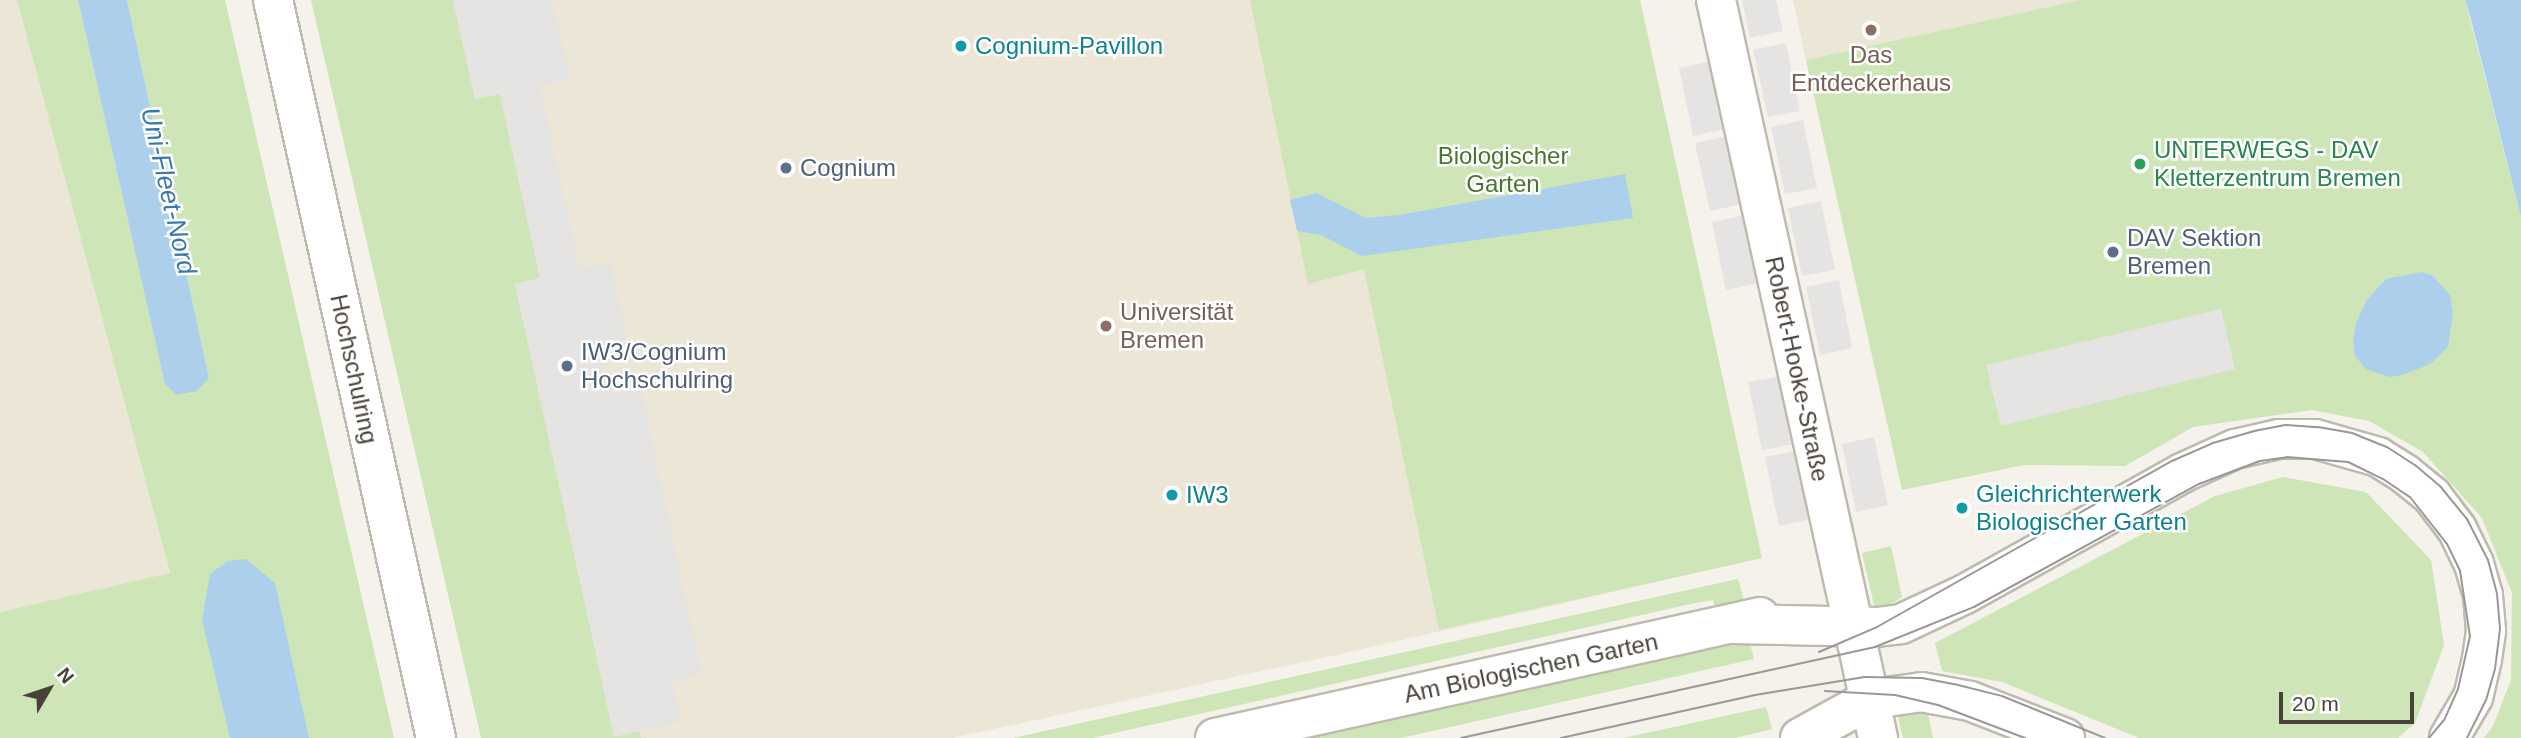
<!DOCTYPE html>
<meta charset="utf-8">
<style>
body{margin:0}
#map{position:relative;width:2521px;height:738px;overflow:hidden;background:#f4f2eb;font-family:Helvetica,sans-serif}
div>[style]{position:absolute}
.education>*{inset:0;background:#ece6d6}
.green>*{inset:0;background:#cee5b7}
.parking>*{inset:0;background:#e6e4e2}
.water>*{inset:0;background:#accfec}
.roads{filter:drop-shadow(2px 0 #bfbaae) drop-shadow(-2px 0 #bfbaae) drop-shadow(0 2px #bfbaae) drop-shadow(0 -2px #bfbaae)}
.minor>*{height:38px;margin:-19px;padding:0 19px;transform-origin:19px;border-radius:19px;background:#fff}
.tram>*{height:2px;margin:-1px;padding:0 1px;transform-origin:1px;border-radius:1px;background:#989898}
.dots>*{width:19px;height:19px;translate:-50% -50%;box-sizing:border-box;border:4px solid #fff;border-radius:50%}
span{translate:-50% -50%;white-space:nowrap;text-align:center;line-height:1.15;-webkit-text-stroke:5px #fff;paint-order:stroke}
.culture-label{font-size:24px;color:#0d838f}
.left{translate:0 -50%;text-align:left}
.education-label{font-size:24px;color:#785e54}
.leisure-label{font-size:24px;color:#27864d}
.park-label{font-size:24px;color:#487630}
.service-label{font-size:24px;color:#4e5e75}
.street-label{font-size:24px;color:#484239}
.water-label{font-size:26px;color:#3978ac;font-style:italic}
.north{position:absolute;left:14px;top:654px;width:70px;height:70px;-webkit-text-stroke:5px #fff;paint-order:stroke;rotate:51deg;font-size:19px;font-weight:700;line-height:28px;text-align:center;color:#484239}
.north::after{content:'';display:block;margin:auto;width:24px;height:32px;background:#484239;clip-path:polygon(50% 0,100% 100%,50% 72%,0 100%)}
.scale{position:absolute;left:2279px;top:692px;width:135px;height:32px;box-sizing:border-box;border:4px solid #484239;border-top:0;padding-left:9px;font-size:21px;line-height:24px;white-space:nowrap;color:#484239;-webkit-text-stroke:5px #fff;paint-order:stroke}
</style>
<div id="map">
<div class="education">
<i style="clip-path:polygon(0 0,17px 0,170px 574px,0 612px)"></i>
<i style="clip-path:polygon(429px 0,1640px 0,1762px 558px,1340px 654px,952px 738px,591px 738px)"></i>
<i style="clip-path:polygon(1793px 0,2080px 0,1806px 60px)"></i>
</div>
<div class="green">
<i style="clip-path:polygon(17px 0,78px 0,165px 383px,209px 378px,127px 0,225px 0,394px 738px,0 738px,0 612px,170px 573px)"></i>
<i style="clip-path:polygon(311px 0,453px 0,475px 99px,500px 94px,540px 278px,515px 284px,614px 736px,639px 731px,641px 738px,481px 738px)"></i>
<i style="clip-path:polygon(1250px 0,1640px 0,1762px 558px,1439px 630px,1364px 269px,1308px 284px)"></i>
<i style="clip-path:polygon(2080px 0,2465px 0,2521px 217px,2521px 738px,2484px 738px,2493px 726px,2511px 680px,2512px 593px,2482px 518px,2423px 452px,2369px 421px,2312px 410px,2193px 427px,2125px 466px,2024px 465px,1902px 490px,1806px 60px)"></i>
<i style="clip-path:polygon(2283px 477px,2366px 492px,2431px 560px,2444px 645px,2415px 723px,2398px 738px,2139px 738px,2002px 682px,1942px 671px,1935px 643px,2215px 496px)"></i>
<i style="clip-path:polygon(1891px 546px,1902px 597px,1876px 614px,1862px 553px)"></i>
<i style="clip-path:polygon(1738px 579px,1745px 604px,1715px 610px,1713px 600px,1695px 603px,1092px 738px,1013px 738px)"></i>
<i style="clip-path:polygon(1748px 637px,1754px 659px,1401px 738px,1284px 738px)"></i>
<i style="clip-path:polygon(1766px 707px,1772px 729px,1735px 738px,1623px 738px)"></i>
<i style="clip-path:polygon(1896px 708px,1928px 714px,1933px 738px,1903px 738px)"></i>
</div>
<div class="parking">
<i style="clip-path:polygon(453px 0,553px 0,570px 79px,540px 86px,580px 269px,611px 263px,627px 339px,597px 345px,608px 394px,641px 388px,702px 674px,672px 681px,681px 722px,614px 737px,515px 284px,540px 278px,500px 94px,475px 99px)"></i>
<i style="clip-path:polygon(1742px 0,1776px 0,1783px 31px,1750px 38px)"></i>
<i style="clip-path:polygon(1786px 43px,1800px 111px,1768px 117px,1753px 50px)"></i>
<i style="clip-path:polygon(1712px 61px,1726px 129px,1693px 136px,1679px 68px)"></i>
<i style="clip-path:polygon(1803px 120px,1817px 188px,1785px 194px,1771px 127px)"></i>
<i style="clip-path:polygon(1728px 136px,1742px 204px,1710px 211px,1695px 143px)"></i>
<i style="clip-path:polygon(1821px 201px,1835px 270px,1802px 276px,1788px 208px)"></i>
<i style="clip-path:polygon(1745px 215px,1759px 283px,1726px 290px,1712px 222px)"></i>
<i style="clip-path:polygon(1839px 280px,1852px 348px,1820px 355px,1806px 287px)"></i>
<i style="clip-path:polygon(2221px 309px,2235px 369px,2001px 426px,1986px 365px)"></i>
<i style="clip-path:polygon(1781px 376px,1795px 444px,1762px 450px,1748px 382px)"></i>
<i style="clip-path:polygon(1874px 437px,1888px 505px,1856px 512px,1842px 444px)"></i>
<i style="clip-path:polygon(1797px 451px,1812px 519px,1779px 526px,1765px 457px)"></i>
</div>
<div class="water">
<i style="clip-path:polygon(78px 0,127px 0,209px 378px,197px 391px,176px 395px,165px 384px)"></i>
<i style="clip-path:polygon(2465px 0,2521px 0,2521px 217px,2470px 16px)"></i>
<i style="clip-path:polygon(1625px 174px,1633px 218px,1362px 256px,1321px 235px,1297px 231px,1290px 200px,1316px 193px,1366px 218px,1399px 215px)"></i>
<i style="clip-path:polygon(2422px 272px,2433px 276px,2450px 295px,2453px 313px,2448px 347px,2430px 364px,2402px 375px,2389px 377px,2366px 369px,2355px 356px,2353px 342px,2356px 323px,2367px 300px,2386px 279px)"></i>
<i style="clip-path:polygon(246px 559px,275px 583px,309px 738px,230px 738px,202px 620px,210px 574px,228px 561px)"></i>
</div>
<div class="roads">
<div class="minor">
<i style="left:273px;top:0;width:756px;rotate:77.55deg"></i>
<i style="left:1716px;top:0;width:756px;rotate:77.62deg"></i>
<i style="left:1734px;top:624px;width:143px;rotate:1.2deg"></i>
<i style="left:1877px;top:627px;width:24px;rotate:-7deg"></i>
<i style="left:1901px;top:624px;width:71px;rotate:-25.1deg"></i>
<i style="left:1965px;top:594px;width:248px;rotate:-29.1deg"></i>
<i style="left:2182px;top:473px;width:58px;rotate:-24.4deg"></i>
<i style="left:2235px;top:449px;width:45px;rotate:-12.8deg"></i>
<i style="left:2279px;top:439px;width:36px"></i>
<i style="left:2315px;top:439px;width:66px;rotate:15.9deg"></i>
<i style="left:2378px;top:457px;width:32px;rotate:32deg"></i>
<i style="left:2405px;top:474px;width:35px;rotate:39deg"></i>
<i style="left:2432px;top:496px;width:41px;rotate:52.9deg"></i>
<i style="left:2457px;top:529px;width:39px;rotate:64deg"></i>
<i style="left:2474px;top:564px;width:33px;rotate:74deg"></i>
<i style="left:2483px;top:596px;width:35px;rotate:85deg"></i>
<i style="left:2486px;top:631px;width:28px;rotate:98deg"></i>
<i style="left:2482px;top:659px;width:39px;rotate:103deg"></i>
<i style="left:2473px;top:697px;width:48px;rotate:120.3deg"></i>
<i style="left:1215px;top:738px;width:558px;rotate:-12.52deg"></i>
<i style="left:1800px;top:738px;width:68px;rotate:-28.8deg"></i>
<i style="left:1860px;top:705px;width:28px;rotate:-17deg"></i>
<i style="left:1887px;top:697px;width:34px;rotate:-8deg"></i>
<i style="left:1921px;top:692px;width:50px;rotate:10.4deg"></i>
<i style="left:1970px;top:701px;width:102px;rotate:21.3deg"></i>
</div>
</div>
<div class="tram">
<i style="left:1819px;top:652px;width:63px;rotate:-23.3deg"></i>
<i style="left:1877px;top:627px;width:338px;rotate:-29.4deg"></i>
<i style="left:2172px;top:461px;width:45px;rotate:-23.7deg"></i>
<i style="left:2213px;top:443px;width:43px;rotate:-16.3deg"></i>
<i style="left:2254px;top:431px;width:33px;rotate:-11deg"></i>
<i style="left:2286px;top:425px;width:32px;rotate:4deg"></i>
<i style="left:2318px;top:427px;width:35px;rotate:10deg"></i>
<i style="left:2352px;top:433px;width:38px;rotate:22deg"></i>
<i style="left:2387px;top:447px;width:33px;rotate:33deg"></i>
<i style="left:2415px;top:465px;width:33px;rotate:40deg"></i>
<i style="left:2440px;top:486px;width:43px;rotate:50.7deg"></i>
<i style="left:2467px;top:519px;width:46px;rotate:62.9deg"></i>
<i style="left:2488px;top:560px;width:35px;rotate:75deg"></i>
<i style="left:2497px;top:594px;width:35px;rotate:85deg"></i>
<i style="left:2500px;top:629px;width:40px;rotate:97.1deg"></i>
<i style="left:2495px;top:669px;width:32px;rotate:106deg"></i>
<i style="left:2486px;top:700px;width:42px;rotate:116.6deg"></i>
<i style="left:1825px;top:691px;width:70px;rotate:3.3deg"></i>
<i style="left:1895px;top:695px;width:44px;rotate:13.1deg"></i>
<i style="left:1938px;top:705px;width:93px;rotate:20.8deg"></i>
<i style="left:1461px;top:738px;width:424px;rotate:-12.4deg"></i>
<i style="left:1875px;top:647px;width:107px;rotate:-22deg"></i>
<i style="left:1974px;top:607px;width:256px;rotate:-28.7deg"></i>
<i style="left:2199px;top:484px;width:65px;rotate:-20.7deg"></i>
<i style="left:2260px;top:461px;width:27px;rotate:-8deg"></i>
<i style="left:2287px;top:457px;width:61px;rotate:4.7deg"></i>
<i style="left:2348px;top:462px;width:39px;rotate:26deg"></i>
<i style="left:2383px;top:479px;width:32px;rotate:34deg"></i>
<i style="left:2410px;top:497px;width:60px;rotate:51.8deg"></i>
<i style="left:2447px;top:544px;width:30px;rotate:64deg"></i>
<i style="left:2460px;top:571px;width:66px;rotate:81.3deg"></i>
<i style="left:2470px;top:636px;width:54px;rotate:102.8deg"></i>
<i style="left:2458px;top:689px;width:34px;rotate:114deg"></i>
<i style="left:2444px;top:720px;width:23px;rotate:130deg"></i>
<i style="left:1561px;top:738px;width:199px;rotate:-12.5deg"></i>
<i style="left:1755px;top:695px;width:111px;rotate:-9.3deg"></i>
<i style="left:1865px;top:677px;width:57px;rotate:1deg"></i>
<i style="left:1922px;top:678px;width:33px;rotate:11deg"></i>
<i style="left:1954px;top:684px;width:49px;rotate:14deg"></i>
<i style="left:2002px;top:696px;width:111px;rotate:22.2deg"></i>
</div>
<div class="dots">
<i style="left:1871px;top:30px;background:#8d6e63"></i>
<i style="left:961px;top:46px;background:#0f9aa8"></i>
<i style="left:2140px;top:164px;background:#2e9e5b"></i>
<i style="left:786px;top:168px;background:#5c6f8a"></i>
<i style="left:2113px;top:252px;background:#5c6f8a"></i>
<i style="left:1106px;top:326px;background:#8d6e63"></i>
<i style="left:567px;top:366px;background:#5c6f8a"></i>
<i style="left:1172px;top:495px;background:#0f9aa8"></i>
<i style="left:1962px;top:508px;background:#0f9aa8"></i>
</div>
<div class="culture-label">
<span class="left" style="left:975px;top:46px">Cognium-Pavillon</span>
<span class="left" style="left:1976px;top:508px">Gleichrichterwerk<br>Biologischer Garten</span>
<span class="left" style="left:1186px;top:495px">IW3</span>
</div>
<div class="education-label">
<span style="left:1871px;top:69px">Das<br>Entdeckerhaus</span>
<span class="left" style="left:1120px;top:326px">Universität<br>Bremen</span>
</div>
<div class="leisure-label">
<span class="left" style="left:2154px;top:164px">UNTERWEGS - DAV<br>Kletterzentrum Bremen</span>
</div>
<div class="park-label">
<span style="left:1503px;top:170px">Biologischer<br>Garten</span>
</div>
<div class="service-label">
<span class="left" style="left:800px;top:168px">Cognium</span>
<span class="left" style="left:2127px;top:252px">DAV Sektion<br>Bremen</span>
<span class="left" style="left:581px;top:366px">IW3/Cognium<br>Hochschulring</span>
</div>
<div class="street-label">
<span style="left:354px;top:369px;rotate:78deg">Hochschulring</span>
<span style="left:1797px;top:369px;rotate:78deg">Robert-Hooke-Straße</span>
<span style="left:1531px;top:668px;rotate:-12deg">Am Biologischen Garten</span>
</div>
<div class="water-label">
<span style="left:168px;top:191px;rotate:77deg">Uni-Fleet-Nord</span>
</div>
<div class="north">N</div>
<div class="scale">20 m</div>
</div>
